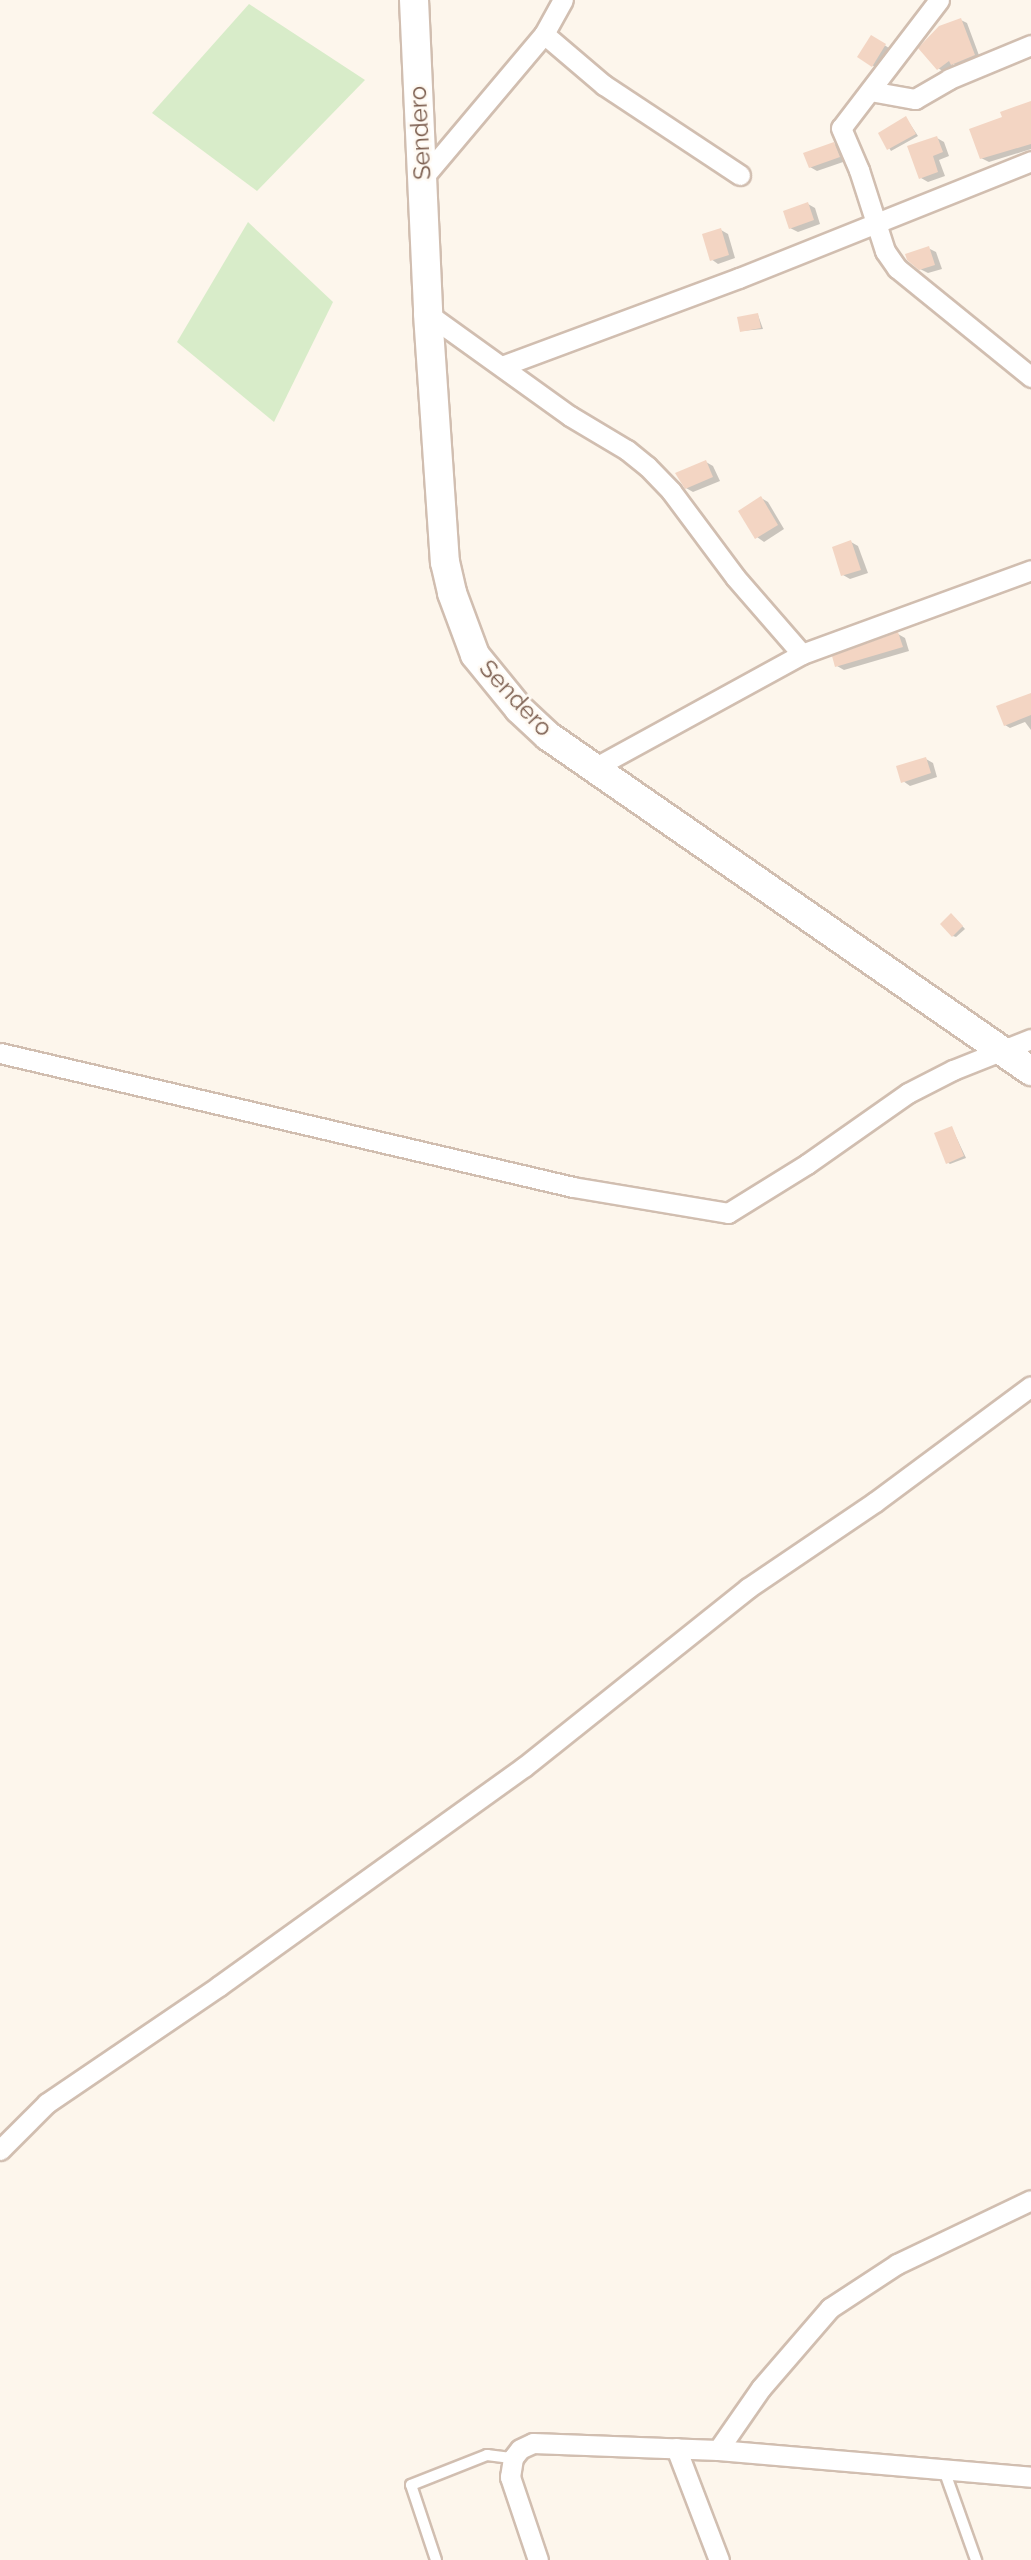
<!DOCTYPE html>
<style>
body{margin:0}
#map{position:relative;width:1031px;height:2560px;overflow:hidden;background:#fdf6ec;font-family:Raleway,sans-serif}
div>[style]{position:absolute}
.green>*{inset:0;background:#d8ecc9}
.shadow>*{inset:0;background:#0003}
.building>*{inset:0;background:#f3d5c3}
.roads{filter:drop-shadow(2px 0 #d1beb0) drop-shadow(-2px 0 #d1beb0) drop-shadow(0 2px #d1beb0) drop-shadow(0 -2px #d1beb0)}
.lane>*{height:10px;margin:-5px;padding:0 5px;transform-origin:5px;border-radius:5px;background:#fff}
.street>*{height:19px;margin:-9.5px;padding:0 9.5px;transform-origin:9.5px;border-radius:9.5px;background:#fff}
.secondary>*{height:28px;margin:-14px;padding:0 14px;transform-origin:14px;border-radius:14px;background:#fff}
span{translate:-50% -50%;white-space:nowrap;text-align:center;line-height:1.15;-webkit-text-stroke:5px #fffaf3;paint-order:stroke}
.street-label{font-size:24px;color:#7a5c4d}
</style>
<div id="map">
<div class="green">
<i style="clip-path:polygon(249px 4px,365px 80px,257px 191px,152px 113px)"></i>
<i style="clip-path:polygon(248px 222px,333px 302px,274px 422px,177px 342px)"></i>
</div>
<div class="shadow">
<i style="clip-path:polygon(961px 20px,967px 23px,980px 58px,958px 67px,954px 64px,944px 72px,938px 68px)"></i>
<i style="clip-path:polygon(872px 37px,892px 50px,880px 70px,859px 57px)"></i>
<i style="clip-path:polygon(1031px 105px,1031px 149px,989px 162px,981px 158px)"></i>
<i style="clip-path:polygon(906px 118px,918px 136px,891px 151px,880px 134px)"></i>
<i style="clip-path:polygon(937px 138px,944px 142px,949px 156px,939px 160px,945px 176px,928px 182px,921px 178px)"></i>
<i style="clip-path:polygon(834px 144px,841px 149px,846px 161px,817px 171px,810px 167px)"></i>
<i style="clip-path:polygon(808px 204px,815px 208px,820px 224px,798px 232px,790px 228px)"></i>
<i style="clip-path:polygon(721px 230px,728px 234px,735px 258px,718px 264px,711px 259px)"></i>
<i style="clip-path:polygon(928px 248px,936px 252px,942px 269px,928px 273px,920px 269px)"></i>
<i style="clip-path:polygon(758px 315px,763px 329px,742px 331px)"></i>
<i style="clip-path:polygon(706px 462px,713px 466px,720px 481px,693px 492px,686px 488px)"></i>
<i style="clip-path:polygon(761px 498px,768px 502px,784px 529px,764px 542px,757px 537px)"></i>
<i style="clip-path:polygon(851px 542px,858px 546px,868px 573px,850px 579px,843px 575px)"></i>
<i style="clip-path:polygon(898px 634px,905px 638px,909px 651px,844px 670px,837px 666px)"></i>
<i style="clip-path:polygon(1031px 695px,1031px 730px,1025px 722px,1010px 728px,1005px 725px)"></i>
<i style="clip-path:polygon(926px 759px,933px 763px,937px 777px,910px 786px,903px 781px)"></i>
<i style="clip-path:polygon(954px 917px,965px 929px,956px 937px,953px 936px)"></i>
<i style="clip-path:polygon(952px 1128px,966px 1158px,950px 1164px,947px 1162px)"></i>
</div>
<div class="building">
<i style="clip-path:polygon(961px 18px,975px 55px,951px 65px,949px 61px,937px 70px,918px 48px,939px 26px)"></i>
<i style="clip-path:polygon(871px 35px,886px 44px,872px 67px,857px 57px)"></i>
<i style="clip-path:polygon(1031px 101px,1031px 144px,980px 159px,969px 129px,1002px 117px,1000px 112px)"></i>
<i style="clip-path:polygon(906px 116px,916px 134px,887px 150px,878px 133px)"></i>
<i style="clip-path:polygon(937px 136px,943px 152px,933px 156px,938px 172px,919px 179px,907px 146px)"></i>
<i style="clip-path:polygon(834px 142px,840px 157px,809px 168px,803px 153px)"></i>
<i style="clip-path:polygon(808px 202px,814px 220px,789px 229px,783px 211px)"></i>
<i style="clip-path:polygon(721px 228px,729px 255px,710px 261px,702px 234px)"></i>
<i style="clip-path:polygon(929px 246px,935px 265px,919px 270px,907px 260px,905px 254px)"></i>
<i style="clip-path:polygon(758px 313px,761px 328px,740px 332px,737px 317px)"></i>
<i style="clip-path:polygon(706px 460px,713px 477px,685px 489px,675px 473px)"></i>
<i style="clip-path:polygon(761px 496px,778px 525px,755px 539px,738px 511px)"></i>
<i style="clip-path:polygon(851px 540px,861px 570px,841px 576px,832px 547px)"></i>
<i style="clip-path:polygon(898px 632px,903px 647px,835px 667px,832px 656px)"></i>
<i style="clip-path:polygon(1031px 693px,1031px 715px,1004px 726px,996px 706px)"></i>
<i style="clip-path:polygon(926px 757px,931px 773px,901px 783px,896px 766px)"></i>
<i style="clip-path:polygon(951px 913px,963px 926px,952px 937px,940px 924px)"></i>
<i style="clip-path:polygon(952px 1126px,964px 1156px,946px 1164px,934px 1133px)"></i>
</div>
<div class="roads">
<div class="lane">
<i style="left:944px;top:2470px;width:96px;rotate:70.4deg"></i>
<i style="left:436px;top:2560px;width:79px;rotate:-108.4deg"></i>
<i style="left:411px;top:2485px;width:82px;rotate:-21.5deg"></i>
<i style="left:487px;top:2455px;width:26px;rotate:7deg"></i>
</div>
<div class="street">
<i style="left:939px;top:0;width:161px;rotate:127.4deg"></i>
<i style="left:841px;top:128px;width:46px;rotate:66.8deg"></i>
<i style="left:859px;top:170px;width:85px;rotate:72.2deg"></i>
<i style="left:885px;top:251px;width:21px;rotate:55deg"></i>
<i style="left:897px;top:268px;width:173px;rotate:39.1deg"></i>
<i style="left:544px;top:34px;width:79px;rotate:40.4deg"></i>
<i style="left:604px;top:85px;width:163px;rotate:33.5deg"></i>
<i style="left:870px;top:91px;width:46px;rotate:10.1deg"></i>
<i style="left:915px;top:99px;width:39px;rotate:-30deg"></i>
<i style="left:949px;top:79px;width:89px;rotate:-22.5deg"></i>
<i style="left:422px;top:179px;width:189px;rotate:-49.9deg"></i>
<i style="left:544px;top:34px;width:39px;rotate:-61deg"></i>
<i style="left:428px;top:314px;width:175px;rotate:35.7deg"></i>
<i style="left:570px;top:416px;width:66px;rotate:30.8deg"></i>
<i style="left:627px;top:450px;width:26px;rotate:39deg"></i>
<i style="left:647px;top:466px;width:35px;rotate:46deg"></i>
<i style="left:671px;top:491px;width:107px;rotate:53.3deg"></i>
<i style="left:735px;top:577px;width:102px;rotate:49deg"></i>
<i style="left:502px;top:366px;width:253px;rotate:-20.4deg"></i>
<i style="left:739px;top:278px;width:315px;rotate:-21.8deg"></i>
<i style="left:594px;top:768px;width:237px;rotate:-28.7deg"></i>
<i style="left:802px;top:654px;width:244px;rotate:-20.1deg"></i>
<i style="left:0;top:1053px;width:588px;rotate:13.16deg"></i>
<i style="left:573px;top:1187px;width:157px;rotate:9.5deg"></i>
<i style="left:728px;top:1213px;width:93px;rotate:-31.8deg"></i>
<i style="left:807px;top:1164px;width:123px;rotate:-35.1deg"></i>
<i style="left:908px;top:1093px;width:51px;rotate:-27.1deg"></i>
<i style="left:953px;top:1070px;width:84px;rotate:-21.7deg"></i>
<i style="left:0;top:2150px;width:66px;rotate:-45deg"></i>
<i style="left:47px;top:2103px;width:208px;rotate:-34.2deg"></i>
<i style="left:219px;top:1986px;width:375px;rotate:-35.7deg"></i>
<i style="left:524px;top:1767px;width:287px;rotate:-38.6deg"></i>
<i style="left:748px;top:1588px;width:153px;rotate:-34.1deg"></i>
<i style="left:875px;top:1502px;width:194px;rotate:-36.6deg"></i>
<i style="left:676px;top:2448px;width:120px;rotate:69deg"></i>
<i style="left:718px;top:2450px;width:75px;rotate:-55.3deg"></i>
<i style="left:761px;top:2388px;width:106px;rotate:-49.2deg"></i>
<i style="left:830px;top:2308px;width:80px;rotate:-33.3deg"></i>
<i style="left:897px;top:2264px;width:148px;rotate:-25.5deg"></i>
<i style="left:538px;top:2560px;width:88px;rotate:-108.6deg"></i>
<i style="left:510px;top:2477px;width:19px;rotate:-81deg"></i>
<i style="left:513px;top:2458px;width:11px;rotate:-52deg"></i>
<i style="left:520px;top:2449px;width:14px;rotate:-25deg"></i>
<i style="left:533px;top:2443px;width:185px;rotate:2.2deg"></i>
<i style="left:718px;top:2450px;width:314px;rotate:4.9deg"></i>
</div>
<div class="secondary">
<i style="left:414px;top:0;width:314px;rotate:87.4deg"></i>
<i style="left:428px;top:314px;width:249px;rotate:86.1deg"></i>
<i style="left:445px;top:562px;width:32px;rotate:77deg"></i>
<i style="left:452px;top:593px;width:66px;rotate:69.6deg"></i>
<i style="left:475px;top:655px;width:70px;rotate:50.8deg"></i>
<i style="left:519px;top:709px;width:40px;rotate:43deg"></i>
<i style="left:548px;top:736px;width:588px;rotate:34.74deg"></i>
</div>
</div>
<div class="street-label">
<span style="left:420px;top:133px;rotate:-93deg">Sendero</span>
<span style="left:516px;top:698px;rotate:47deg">Sendero</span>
</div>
</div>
